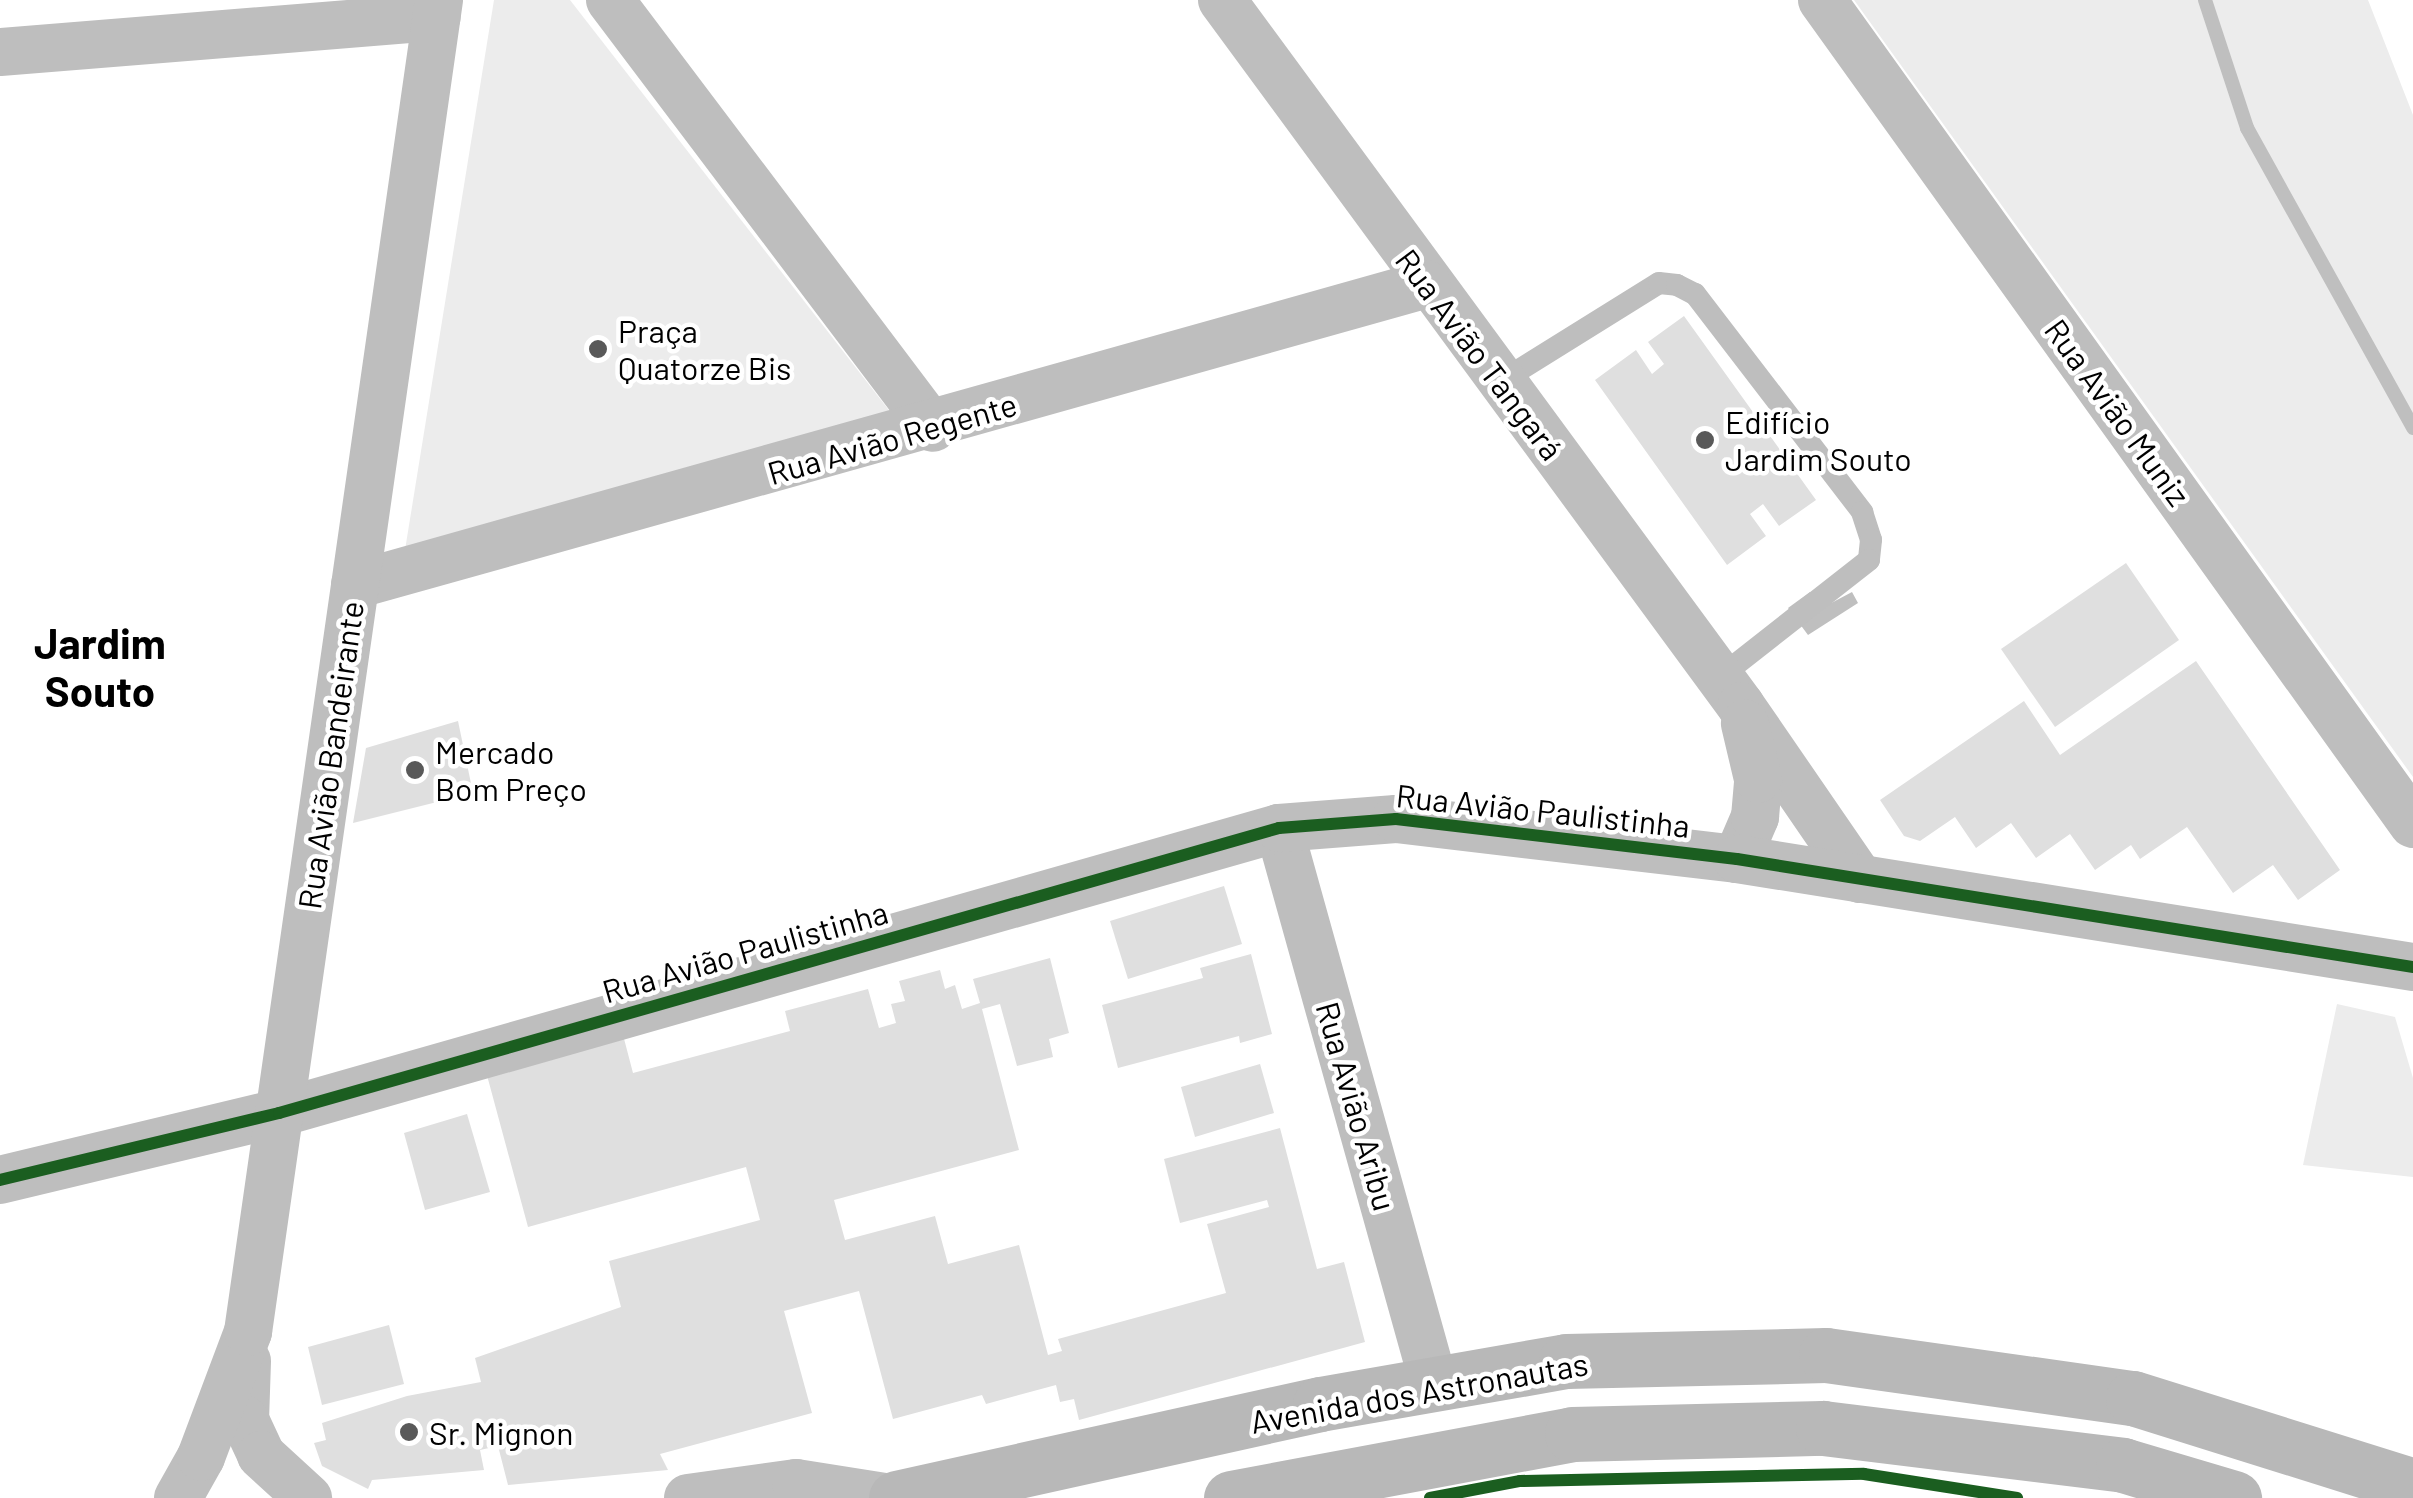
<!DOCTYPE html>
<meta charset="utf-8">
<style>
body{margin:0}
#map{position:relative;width:2413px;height:1498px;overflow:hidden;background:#fff;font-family:Barlow,sans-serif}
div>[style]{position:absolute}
.green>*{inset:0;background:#ececec}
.water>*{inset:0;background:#bfbfbf}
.stream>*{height:14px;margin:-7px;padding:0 7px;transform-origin:7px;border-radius:7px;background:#bfbfbf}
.building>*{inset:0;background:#dfdfdf}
.service>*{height:22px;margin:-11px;padding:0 11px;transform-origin:11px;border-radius:11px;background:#bebebe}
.minor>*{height:48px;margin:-24px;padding:0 24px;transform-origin:24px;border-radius:24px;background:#bebebe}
.secondary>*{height:55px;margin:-27.5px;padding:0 27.5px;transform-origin:27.5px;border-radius:27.5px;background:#b8b8b8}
.cycleway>*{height:12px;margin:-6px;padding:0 6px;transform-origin:6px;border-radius:6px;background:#1b5e20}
.dots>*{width:28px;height:28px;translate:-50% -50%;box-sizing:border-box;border:5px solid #fff;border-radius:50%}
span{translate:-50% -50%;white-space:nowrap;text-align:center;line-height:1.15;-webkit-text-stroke:9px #fff;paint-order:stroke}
.poi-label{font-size:32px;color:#000}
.left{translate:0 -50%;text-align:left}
.street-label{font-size:32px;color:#000}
.district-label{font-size:42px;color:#000;font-weight:700}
</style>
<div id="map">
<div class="green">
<i style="clip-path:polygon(494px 0,570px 0,895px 418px,405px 550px)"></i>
<i style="clip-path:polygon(1854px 0,2368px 0,2413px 115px,2413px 777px)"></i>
<i style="clip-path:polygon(2337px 1004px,2395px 1017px,2413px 1078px,2413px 1177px,2303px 1165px)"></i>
</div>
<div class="water">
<i style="clip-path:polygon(1810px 592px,1820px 609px,1852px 592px,1858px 603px,1808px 635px,1788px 608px)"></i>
</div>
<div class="stream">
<i style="left:2205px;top:0;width:135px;rotate:71.8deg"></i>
<i style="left:2247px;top:128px;width:343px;rotate:61deg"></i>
</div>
<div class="building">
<i style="clip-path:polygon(1684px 316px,1816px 500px,1779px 526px,1763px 504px,1750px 514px,1766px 536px,1727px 565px,1595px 380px,1636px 350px,1652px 374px,1664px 364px,1648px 342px)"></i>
<i style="clip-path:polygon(2126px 563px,2179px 640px,2055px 727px,2001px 649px)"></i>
<i style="clip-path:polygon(2196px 661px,2340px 870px,2298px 900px,2273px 865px,2233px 893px,2187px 827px,2140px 859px,2131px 845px,2095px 870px,2070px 834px,2036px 858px,2011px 823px,1976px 848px,1955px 817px,1920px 841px,1904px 836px,1880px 800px,2024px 701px,2060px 755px)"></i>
<i style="clip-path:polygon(458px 721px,473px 793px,353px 823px,366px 748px)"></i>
<i style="clip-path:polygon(1224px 886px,1242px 944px,1128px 979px,1110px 921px)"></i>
<i style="clip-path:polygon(1251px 954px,1272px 1034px,1240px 1043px,1239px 1036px,1118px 1068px,1102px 1005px,1203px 978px,1200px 968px)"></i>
<i style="clip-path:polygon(1050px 958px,1069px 1033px,1049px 1039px,1053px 1057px,1017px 1066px,1000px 1004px,982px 1009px,1019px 1150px,834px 1200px,845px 1240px,935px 1216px,948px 1264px,1019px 1245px,1048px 1355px,1062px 1351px,1058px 1339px,1226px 1293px,1207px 1224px,1269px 1207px,1267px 1200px,1180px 1223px,1164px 1159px,1280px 1128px,1317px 1269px,1344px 1262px,1365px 1342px,1079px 1420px,1074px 1399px,1060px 1402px,1056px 1385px,986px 1404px,982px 1395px,893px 1419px,859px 1291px,784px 1311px,812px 1413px,660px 1454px,668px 1470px,508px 1485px,498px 1446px,480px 1450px,484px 1470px,372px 1480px,368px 1489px,322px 1466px,314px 1443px,326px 1440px,322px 1423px,407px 1396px,481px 1382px,475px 1358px,621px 1307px,609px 1261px,760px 1220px,746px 1167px,528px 1227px,485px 1068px,622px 1031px,633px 1073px,790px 1031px,785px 1011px,868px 989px,879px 1028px,896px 1023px,891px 1004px,905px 1001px,899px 981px,940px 970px,945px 989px,955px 985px,962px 1009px,980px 1003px,973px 979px)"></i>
<i style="clip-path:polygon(1260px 1064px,1274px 1113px,1195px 1137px,1181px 1087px)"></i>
<i style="clip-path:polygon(467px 1114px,490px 1192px,425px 1210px,404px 1133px)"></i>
<i style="clip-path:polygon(389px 1325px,404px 1384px,322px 1405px,308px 1347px)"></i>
</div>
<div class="service">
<i style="left:1500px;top:382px;width:187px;rotate:-31.9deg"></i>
<i style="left:1659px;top:283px;width:18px;rotate:6deg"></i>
<i style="left:1677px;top:285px;width:20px;rotate:27deg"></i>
<i style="left:1695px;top:294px;width:275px;rotate:52.5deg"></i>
<i style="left:1862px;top:512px;width:29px;rotate:72deg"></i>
<i style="left:1871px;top:540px;width:20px;rotate:96deg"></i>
<i style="left:1869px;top:560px;width:189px;rotate:141.9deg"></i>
</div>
<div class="minor">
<i style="left:610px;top:0;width:536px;rotate:52.96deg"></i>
<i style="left:1222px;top:0;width:876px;rotate:53.68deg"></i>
<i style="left:1741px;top:706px;width:210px;rotate:55.5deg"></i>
<i style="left:1822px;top:0;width:1014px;rotate:54.35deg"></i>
<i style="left:0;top:52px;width:438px;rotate:-4.6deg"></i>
<i style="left:355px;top:585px;width:1113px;rotate:-15.68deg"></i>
<i style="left:1279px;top:828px;width:577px;rotate:74.42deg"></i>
<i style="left:1737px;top:859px;width:46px;rotate:-66.8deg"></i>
<i style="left:1755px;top:817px;width:38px;rotate:-85deg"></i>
<i style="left:1758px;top:779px;width:57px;rotate:-103.3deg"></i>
<i style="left:0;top:1180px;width:287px;rotate:-13.5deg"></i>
<i style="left:279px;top:1113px;width:1040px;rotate:-15.91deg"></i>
<i style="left:1279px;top:828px;width:117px;rotate:-4.4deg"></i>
<i style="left:1396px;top:819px;width:343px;rotate:6.7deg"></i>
<i style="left:1737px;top:859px;width:685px;rotate:9.08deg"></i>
<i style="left:247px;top:1361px;width:59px;rotate:91.9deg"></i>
<i style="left:245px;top:1420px;width:38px;rotate:65deg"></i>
<i style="left:261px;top:1455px;width:64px;rotate:42.5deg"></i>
<i style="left:178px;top:1498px;width:47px;rotate:-60.7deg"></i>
<i style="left:201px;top:1457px;width:134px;rotate:-69.4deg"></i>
<i style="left:248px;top:1332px;width:1346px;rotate:-81.84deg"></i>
<i style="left:688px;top:1498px;width:109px;rotate:-7.9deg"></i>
<i style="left:796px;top:1483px;width:96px;rotate:9deg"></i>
</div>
<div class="secondary">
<i style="left:896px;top:1498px;width:434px;rotate:-12.5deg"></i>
<i style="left:1320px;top:1404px;width:250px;rotate:-9.9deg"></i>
<i style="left:1566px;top:1361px;width:260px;rotate:-1.3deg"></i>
<i style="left:1826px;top:1355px;width:310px;rotate:8deg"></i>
<i style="left:2133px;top:1398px;width:294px;rotate:17.4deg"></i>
<i style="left:1231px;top:1498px;width:347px;rotate:-10.6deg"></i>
<i style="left:1572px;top:1434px;width:251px;rotate:-1.4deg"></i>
<i style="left:1823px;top:1428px;width:302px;rotate:7deg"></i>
<i style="left:2123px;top:1465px;width:116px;rotate:16.6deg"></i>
</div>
<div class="cycleway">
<i style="left:0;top:1180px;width:287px;rotate:-13.5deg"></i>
<i style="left:279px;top:1113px;width:1040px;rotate:-15.91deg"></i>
<i style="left:1279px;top:828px;width:117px;rotate:-4.4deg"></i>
<i style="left:1396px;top:819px;width:343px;rotate:6.7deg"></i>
<i style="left:1737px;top:859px;width:685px;rotate:9.08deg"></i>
<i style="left:1430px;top:1498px;width:92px;rotate:-10.7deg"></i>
<i style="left:1520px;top:1481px;width:344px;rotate:-1.2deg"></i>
<i style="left:1864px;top:1474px;width:155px;rotate:8.9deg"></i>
</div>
<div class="dots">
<i style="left:598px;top:349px;background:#595959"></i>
<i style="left:1705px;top:440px;background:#595959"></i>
<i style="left:415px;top:770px;background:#595959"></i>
<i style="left:409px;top:1432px;background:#595959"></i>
</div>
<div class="poi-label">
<span class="left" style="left:618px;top:349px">Praça<br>Quatorze Bis</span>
<span class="left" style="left:1725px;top:440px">Edifício<br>Jardim Souto</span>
<span class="left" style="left:435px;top:770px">Mercado<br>Bom Preço</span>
<span class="left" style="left:429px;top:1432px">Sr. Mignon</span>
</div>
<div class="street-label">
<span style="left:1480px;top:354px;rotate:53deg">Rua Avião Tangará</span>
<span style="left:2118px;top:412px;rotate:54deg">Rua Avião Muniz</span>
<span style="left:892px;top:438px;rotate:-16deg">Rua Avião Regente</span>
<span style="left:330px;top:755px;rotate:-82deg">Rua Avião Bandeirante</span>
<span style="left:1543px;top:810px;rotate:6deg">Rua Avião Paulistinha</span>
<span style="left:745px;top:951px;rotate:-16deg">Rua Avião Paulistinha</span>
<span style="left:1357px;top:1106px;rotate:74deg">Rua Avião Aribu</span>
<span style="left:1419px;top:1392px;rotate:-10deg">Avenida dos Astronautas</span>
</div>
<div class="district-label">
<span style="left:100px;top:666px">Jardim<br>Souto</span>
</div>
</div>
